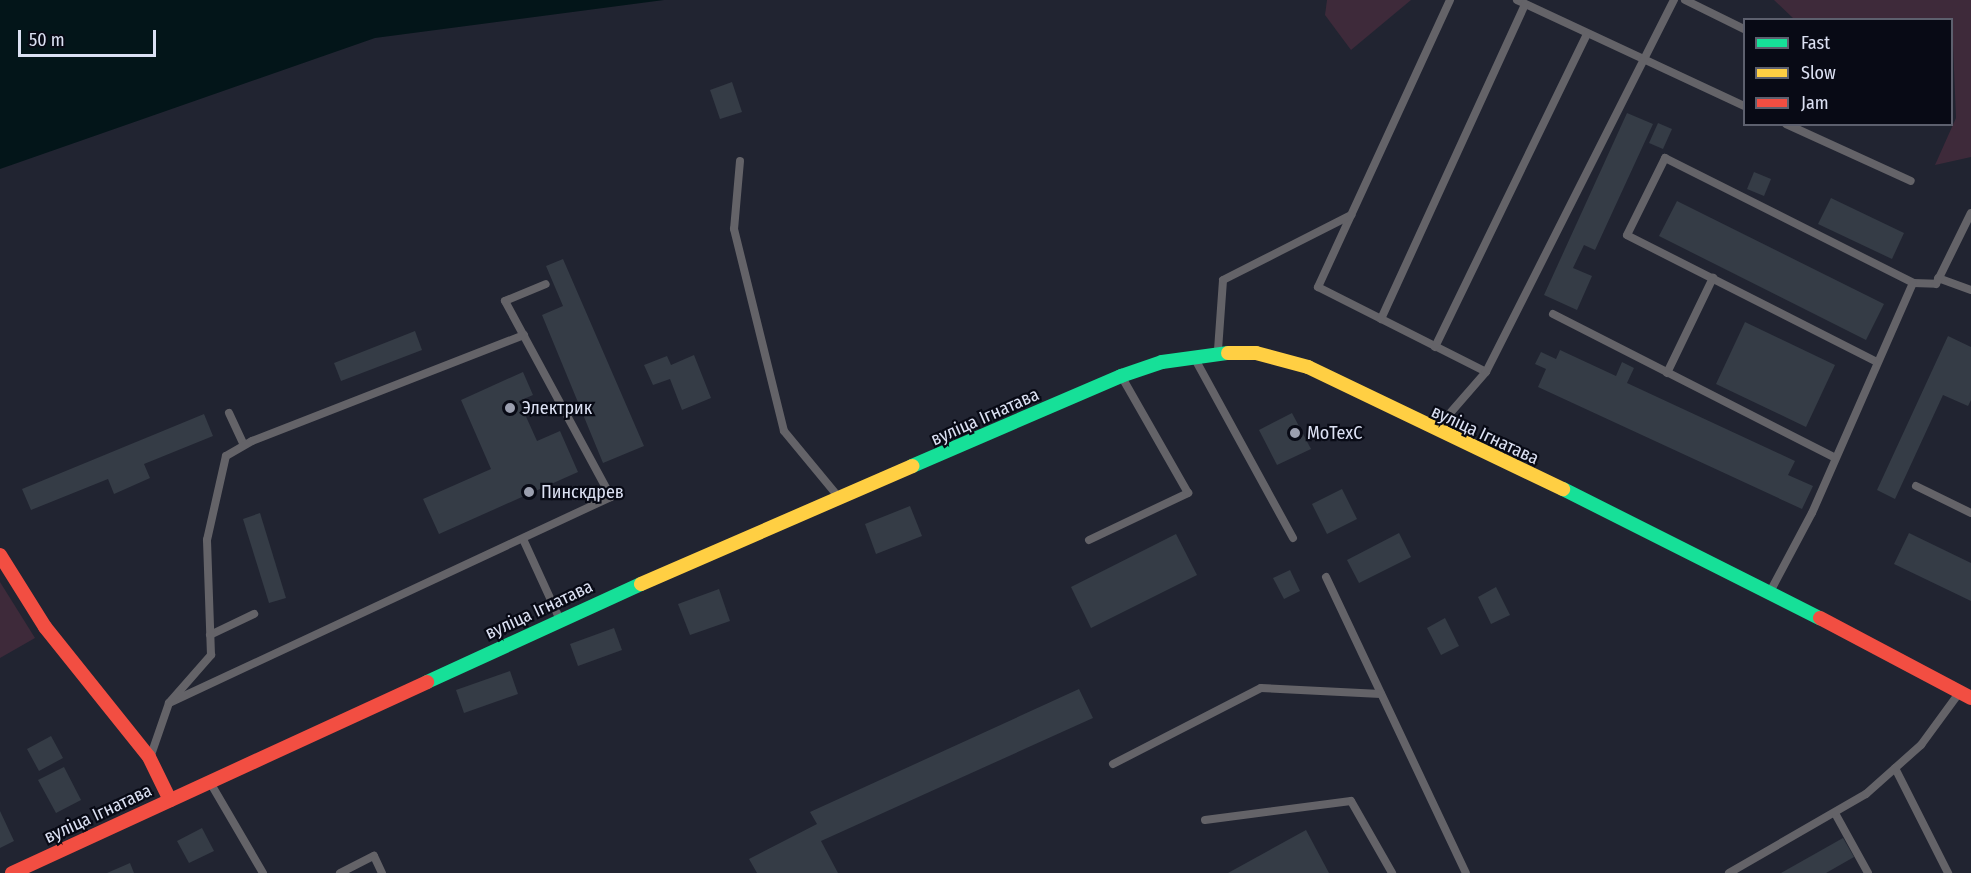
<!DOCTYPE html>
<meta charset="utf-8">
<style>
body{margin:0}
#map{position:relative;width:1971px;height:873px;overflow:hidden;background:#212431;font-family:"Fira Sans Condensed",sans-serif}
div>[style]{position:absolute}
.green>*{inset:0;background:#3e2a3a}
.water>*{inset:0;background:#031519}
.building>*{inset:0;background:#353c46}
.lane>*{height:8px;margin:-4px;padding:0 4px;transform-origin:4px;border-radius:4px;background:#646368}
.fast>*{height:14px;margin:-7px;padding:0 7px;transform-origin:7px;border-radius:7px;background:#16e098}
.slow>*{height:14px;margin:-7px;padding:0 7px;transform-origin:7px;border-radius:7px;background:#ffcf43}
.jam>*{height:14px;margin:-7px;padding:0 7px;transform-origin:7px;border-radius:7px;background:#f24e42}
.dots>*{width:16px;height:16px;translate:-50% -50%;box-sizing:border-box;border:3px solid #080a15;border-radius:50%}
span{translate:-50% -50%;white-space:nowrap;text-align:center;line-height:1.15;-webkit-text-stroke:4.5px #080a15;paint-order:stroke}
.poi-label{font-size:18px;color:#dce1f3}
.left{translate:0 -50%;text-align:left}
.street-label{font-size:18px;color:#dce1f3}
.legend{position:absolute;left:1743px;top:18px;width:210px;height:108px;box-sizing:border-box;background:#080a15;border:2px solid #5d606e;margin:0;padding:8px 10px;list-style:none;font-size:18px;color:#dce1f3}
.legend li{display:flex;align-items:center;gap:12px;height:30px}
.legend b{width:30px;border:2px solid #5d606e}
.scale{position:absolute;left:18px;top:30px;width:138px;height:27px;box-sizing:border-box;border:3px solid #dce1f3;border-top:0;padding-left:8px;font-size:18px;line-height:21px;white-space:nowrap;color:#dce1f3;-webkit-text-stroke:4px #080a15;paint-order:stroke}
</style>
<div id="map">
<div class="green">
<i style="clip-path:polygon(1327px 0,1411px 0,1351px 50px,1325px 15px)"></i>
<i style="clip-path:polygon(1774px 0,1971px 0,1971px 157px,1935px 165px,1956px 118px,1952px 20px,1794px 19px)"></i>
<i style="clip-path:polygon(0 582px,35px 638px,0 658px)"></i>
</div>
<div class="water">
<i style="clip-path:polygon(0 0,664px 0,375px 38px,0 169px)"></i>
</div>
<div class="building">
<i style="clip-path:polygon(732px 82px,742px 112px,720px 119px,710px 90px)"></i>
<i style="clip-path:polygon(1627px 113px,1653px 124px,1595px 250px,1584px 245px,1573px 268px,1592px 276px,1577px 310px,1544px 295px)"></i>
<i style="clip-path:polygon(1658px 123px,1672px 129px,1663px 149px,1649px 143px)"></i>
<i style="clip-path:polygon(1754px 172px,1771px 179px,1764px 196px,1747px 189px)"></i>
<i style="clip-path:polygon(1831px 198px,1904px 233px,1892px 259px,1818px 224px)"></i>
<i style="clip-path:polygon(1677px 201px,1884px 304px,1866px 340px,1659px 236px)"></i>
<i style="clip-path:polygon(563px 259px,644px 446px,603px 463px,542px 315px,563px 306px,546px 266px)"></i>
<i style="clip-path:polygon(1745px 322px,1835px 365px,1806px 427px,1716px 384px)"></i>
<i style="clip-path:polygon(415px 331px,422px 350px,341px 381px,334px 363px)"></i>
<i style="clip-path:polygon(1948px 336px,1971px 347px,1971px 400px,1968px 406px,1943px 395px,1895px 499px,1877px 490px)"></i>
<i style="clip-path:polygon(1560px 350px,1616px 376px,1622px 362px,1634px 368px,1627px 383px,1795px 461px,1788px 475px,1813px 486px,1802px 509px,1538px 387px,1546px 369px,1535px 364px,1541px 352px,1556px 359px)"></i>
<i style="clip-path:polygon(694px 355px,711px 398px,682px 410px,670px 379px,653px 385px,644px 365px,667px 356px,671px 365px)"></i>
<i style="clip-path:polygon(523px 372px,533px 395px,519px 401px,537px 441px,560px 431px,578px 472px,439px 534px,423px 499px,491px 469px,461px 400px)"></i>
<i style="clip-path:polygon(1292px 413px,1311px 449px,1277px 465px,1259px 430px)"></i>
<i style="clip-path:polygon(204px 414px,213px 436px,144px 464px,150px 478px,114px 494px,108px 479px,31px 510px,22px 489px)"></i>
<i style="clip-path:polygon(1342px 489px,1357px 519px,1327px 534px,1312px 504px)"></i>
<i style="clip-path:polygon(910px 506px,922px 536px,876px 554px,865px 524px)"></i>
<i style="clip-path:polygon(260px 513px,286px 598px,269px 603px,243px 519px)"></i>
<i style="clip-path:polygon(1399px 533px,1411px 557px,1359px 583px,1347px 560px)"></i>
<i style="clip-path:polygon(1909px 533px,1971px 563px,1971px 601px,1894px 564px)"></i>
<i style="clip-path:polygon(1176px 534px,1197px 575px,1091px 628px,1071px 587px)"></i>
<i style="clip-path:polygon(1290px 570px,1300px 591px,1284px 599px,1273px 578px)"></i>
<i style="clip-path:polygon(1496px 587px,1510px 615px,1491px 624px,1478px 597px)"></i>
<i style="clip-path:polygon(719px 589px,730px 621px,690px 635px,678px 604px)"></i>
<i style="clip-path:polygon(1445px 618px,1459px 646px,1441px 655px,1427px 628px)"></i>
<i style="clip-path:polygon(614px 628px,622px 650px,578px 666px,570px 644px)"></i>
<i style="clip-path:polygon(510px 671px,518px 694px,464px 713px,456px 690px)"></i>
<i style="clip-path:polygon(1079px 689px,1093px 718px,821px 841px,838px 873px,757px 873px,749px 859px,817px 824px,810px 812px)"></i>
<i style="clip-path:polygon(51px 736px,63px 758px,39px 771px,27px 749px)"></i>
<i style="clip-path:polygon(64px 767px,81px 800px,56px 813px,38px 780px)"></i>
<i style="clip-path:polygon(0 811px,14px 841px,0 848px)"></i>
<i style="clip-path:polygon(202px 828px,214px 851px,189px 863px,177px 841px)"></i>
<i style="clip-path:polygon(1306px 830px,1329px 873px,1228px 873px)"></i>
<i style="clip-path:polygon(1843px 838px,1854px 857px,1826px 873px,1781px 873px)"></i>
<i style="clip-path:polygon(130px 863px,134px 873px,107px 873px)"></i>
</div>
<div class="lane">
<i style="left:1450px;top:0;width:316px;rotate:114.7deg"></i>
<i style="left:1318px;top:287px;width:188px;rotate:26.8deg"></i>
<i style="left:1517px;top:0;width:251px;rotate:25deg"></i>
<i style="left:1685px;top:0;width:66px;rotate:26.2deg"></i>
<i style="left:1786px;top:124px;width:137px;rotate:24.5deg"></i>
<i style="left:740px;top:161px;width:68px;rotate:95deg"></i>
<i style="left:734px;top:229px;width:208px;rotate:76.1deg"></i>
<i style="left:784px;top:431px;width:83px;rotate:50.4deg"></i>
<i style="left:1938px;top:278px;width:35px;rotate:20deg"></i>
<i style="left:1553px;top:314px;width:313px;rotate:27deg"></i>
<i style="left:1381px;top:319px;width:346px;rotate:-65.4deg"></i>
<i style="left:1435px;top:347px;width:348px;rotate:-64.1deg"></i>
<i style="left:1218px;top:350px;width:70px;rotate:-85.9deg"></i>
<i style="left:1223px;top:280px;width:144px;rotate:-26.9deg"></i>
<i style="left:1195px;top:359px;width:204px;rotate:61.3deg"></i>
<i style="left:1875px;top:361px;width:278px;rotate:-153.1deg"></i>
<i style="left:1627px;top:235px;width:86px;rotate:-63.7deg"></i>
<i style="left:1665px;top:158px;width:278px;rotate:26.7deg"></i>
<i style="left:1913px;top:283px;width:23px;rotate:2deg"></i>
<i style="left:1936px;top:284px;width:79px;rotate:-63.8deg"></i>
<i style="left:1667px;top:373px;width:106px;rotate:-64.2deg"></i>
<i style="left:229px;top:413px;width:35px;rotate:65deg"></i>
<i style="left:1438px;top:427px;width:73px;rotate:-48.9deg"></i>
<i style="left:1486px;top:372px;width:417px;rotate:-63.2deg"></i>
<i style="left:1916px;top:486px;width:61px;rotate:26.1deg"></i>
<i style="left:523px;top:539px;width:89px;rotate:65.4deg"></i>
<i style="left:1089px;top:540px;width:110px;rotate:-25.4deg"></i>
<i style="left:1188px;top:493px;width:131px;rotate:-119.7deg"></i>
<i style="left:1326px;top:577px;width:327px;rotate:64.7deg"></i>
<i style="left:1771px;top:590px;width:87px;rotate:-62deg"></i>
<i style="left:1812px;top:513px;width:251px;rotate:-66.3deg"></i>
<i style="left:210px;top:635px;width:49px;rotate:-25.5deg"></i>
<i style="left:169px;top:703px;width:488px;rotate:-25deg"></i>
<i style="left:611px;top:497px;width:223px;rotate:-118.4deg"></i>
<i style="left:505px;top:301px;width:44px;rotate:-22.5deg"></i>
<i style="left:151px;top:755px;width:55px;rotate:-70.9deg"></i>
<i style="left:169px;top:703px;width:64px;rotate:-48.8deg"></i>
<i style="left:211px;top:655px;width:115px;rotate:-92deg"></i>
<i style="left:207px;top:540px;width:86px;rotate:-77.3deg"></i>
<i style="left:226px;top:456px;width:30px;rotate:-30deg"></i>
<i style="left:252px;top:441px;width:292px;rotate:-21.3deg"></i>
<i style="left:1113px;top:764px;width:166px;rotate:-27.2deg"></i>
<i style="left:1261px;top:688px;width:120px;rotate:2.9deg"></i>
<i style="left:1895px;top:768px;width:118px;rotate:63.2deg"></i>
<i style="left:211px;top:784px;width:103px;rotate:59.7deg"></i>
<i style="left:1836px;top:815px;width:66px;rotate:61.1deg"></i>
<i style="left:1205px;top:820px;width:147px;rotate:-7.4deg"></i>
<i style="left:1351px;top:801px;width:83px;rotate:60.3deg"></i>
<i style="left:340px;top:873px;width:38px;rotate:-27deg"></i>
<i style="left:374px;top:856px;width:19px;rotate:65deg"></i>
<i style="left:1729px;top:873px;width:158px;rotate:-30deg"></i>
<i style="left:1866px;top:794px;width:74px;rotate:-41.7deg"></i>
<i style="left:1921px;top:745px;width:64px;rotate:-53.8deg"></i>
</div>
<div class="fast">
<i style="left:912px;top:466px;width:228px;rotate:-23.3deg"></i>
<i style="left:1121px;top:376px;width:43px;rotate:-18.9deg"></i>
<i style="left:1162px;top:362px;width:67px;rotate:-7.8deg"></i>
<i style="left:1563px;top:489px;width:288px;rotate:26.7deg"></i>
<i style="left:427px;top:682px;width:235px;rotate:-24.6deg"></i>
</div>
<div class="slow">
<i style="left:1228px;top:353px;width:28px"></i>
<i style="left:1256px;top:353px;width:54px;rotate:15.1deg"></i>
<i style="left:1308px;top:367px;width:283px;rotate:25.6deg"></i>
<i style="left:641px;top:584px;width:296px;rotate:-23.5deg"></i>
</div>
<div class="jam">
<i style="left:0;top:555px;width:85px;rotate:58deg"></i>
<i style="left:45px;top:627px;width:166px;rotate:51.3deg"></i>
<i style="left:149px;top:757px;width:48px;rotate:64deg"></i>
<i style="left:1820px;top:618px;width:171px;rotate:27.9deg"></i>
<i style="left:12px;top:873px;width:457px;rotate:-24.7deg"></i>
</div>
<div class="dots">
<i style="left:510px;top:408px;background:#9b9faf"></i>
<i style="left:1295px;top:433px;background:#9b9faf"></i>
<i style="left:529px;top:492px;background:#9b9faf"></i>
</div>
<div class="poi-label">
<span class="left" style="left:522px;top:408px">Электрик</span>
<span class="left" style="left:1307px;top:433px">MoTexC</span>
<span class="left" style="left:541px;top:492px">Пинскдрев</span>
</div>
<div class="street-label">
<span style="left:985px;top:417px;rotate:-24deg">вуліца Ігнатава</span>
<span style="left:1485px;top:435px;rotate:25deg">вуліца Ігнатава</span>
<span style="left:539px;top:610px;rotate:-25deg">вуліца Ігнатава</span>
<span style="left:98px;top:814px;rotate:-25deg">вуліца Ігнатава</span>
</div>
<ul class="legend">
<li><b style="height:8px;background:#16e098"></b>Fast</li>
<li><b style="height:8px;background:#ffcf43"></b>Slow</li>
<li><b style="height:8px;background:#f24e42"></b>Jam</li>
</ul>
<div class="scale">50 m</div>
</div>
